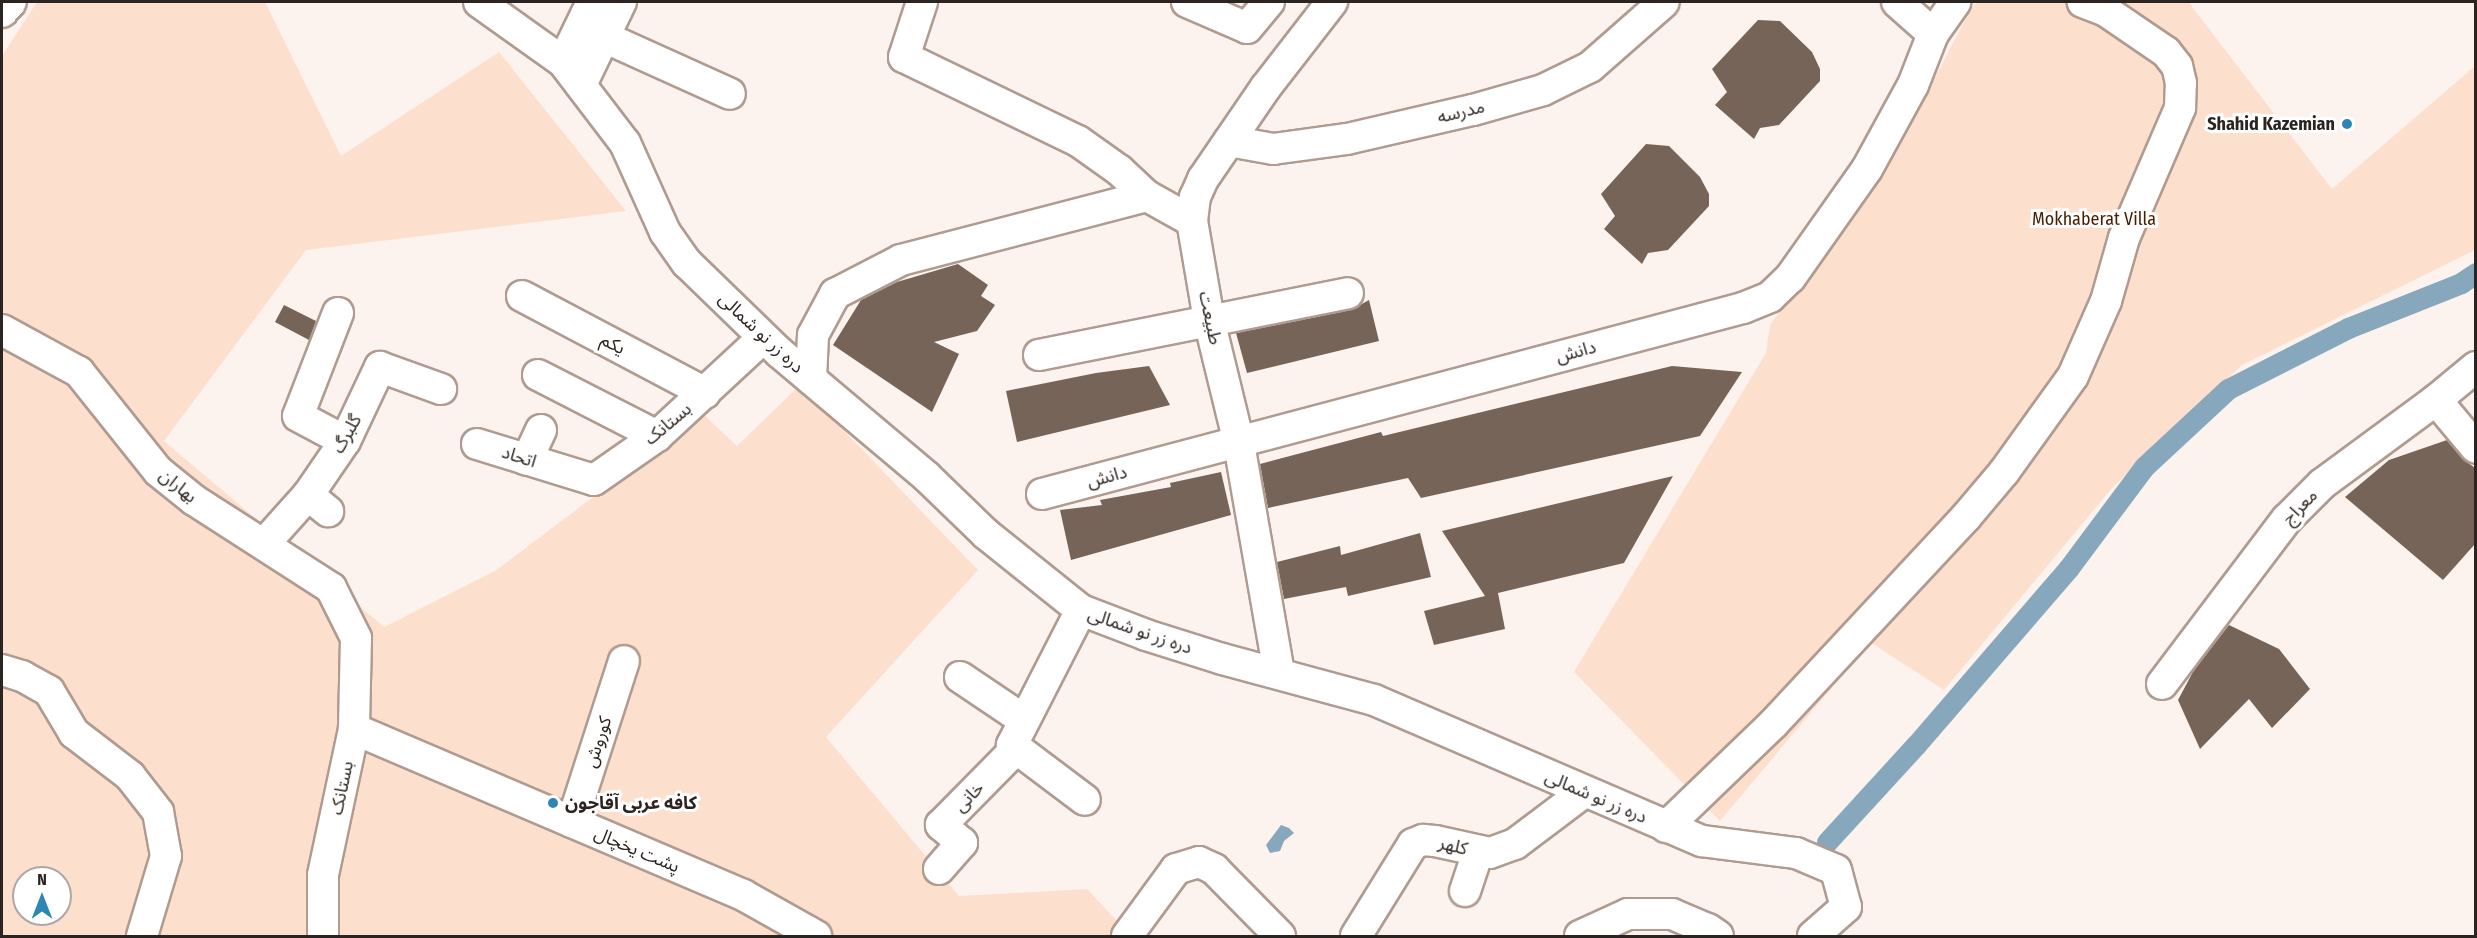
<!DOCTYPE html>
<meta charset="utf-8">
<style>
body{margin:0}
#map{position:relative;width:2477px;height:938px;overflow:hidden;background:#fcf3ee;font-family:"Fira Sans Condensed","Noto Sans Arabic",sans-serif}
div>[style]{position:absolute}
.green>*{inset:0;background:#fddfce}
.water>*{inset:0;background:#86a7bc}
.canal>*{height:21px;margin:-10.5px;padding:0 10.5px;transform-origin:10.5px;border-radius:10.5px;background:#86a7bc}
.building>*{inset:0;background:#776459}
.roads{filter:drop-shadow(2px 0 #b09b90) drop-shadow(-2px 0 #b09b90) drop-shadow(0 2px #b09b90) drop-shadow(0 -2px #b09b90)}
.minor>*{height:30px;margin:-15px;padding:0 15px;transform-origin:15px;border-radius:15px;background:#fff}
.dots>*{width:16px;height:16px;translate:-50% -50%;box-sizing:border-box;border:3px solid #fff;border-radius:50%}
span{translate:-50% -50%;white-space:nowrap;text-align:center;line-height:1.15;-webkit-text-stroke:6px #fff;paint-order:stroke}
.street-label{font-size:18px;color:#2c2420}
.poi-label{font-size:18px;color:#2c2420;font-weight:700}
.right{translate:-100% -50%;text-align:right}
.left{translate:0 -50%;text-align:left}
.park-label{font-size:18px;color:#491e00}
.frame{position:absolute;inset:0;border:3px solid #2c2420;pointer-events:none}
.north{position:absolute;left:12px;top:866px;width:60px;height:60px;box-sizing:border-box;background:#fff;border:2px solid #aba7a6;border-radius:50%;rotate:0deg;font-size:16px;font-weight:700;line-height:24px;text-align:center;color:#2c2420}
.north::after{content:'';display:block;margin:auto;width:21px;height:27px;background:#2e86b4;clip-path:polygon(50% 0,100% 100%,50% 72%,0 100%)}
</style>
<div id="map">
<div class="green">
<i style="clip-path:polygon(evenodd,37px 2px,265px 2px,341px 156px,499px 52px,626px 211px,306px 250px,164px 441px,384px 627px,495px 571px,703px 414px,737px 446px,800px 385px,978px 570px,826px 737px,959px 896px,1087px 889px,1131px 936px,2px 936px,2px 56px,37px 2px,24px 878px,60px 878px,60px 914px,24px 914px,24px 878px)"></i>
<i style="clip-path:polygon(1979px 2px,2191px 2px,2190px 4px,2332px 189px,2475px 66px,2475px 250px,2242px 365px,2112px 488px,1944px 690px,1870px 642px,1720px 821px,1574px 672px,1766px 353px,1770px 325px,1892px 159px,1973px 5px)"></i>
</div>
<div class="water">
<i style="clip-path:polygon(1281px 825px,1289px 828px,1294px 833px,1284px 841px,1280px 851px,1270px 853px,1266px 845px)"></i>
</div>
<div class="canal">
<i style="left:1827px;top:842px;width:132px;rotate:-47.5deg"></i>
<i style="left:1916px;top:745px;width:233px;rotate:-49.2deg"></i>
<i style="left:2068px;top:569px;width:127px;rotate:-53.3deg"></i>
<i style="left:2144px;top:467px;width:115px;rotate:-42.9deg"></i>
<i style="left:2228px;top:389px;width:135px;rotate:-26.9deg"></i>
<i style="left:2348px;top:328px;width:122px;rotate:-21.7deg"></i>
<i style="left:2461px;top:283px;width:18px;rotate:-34deg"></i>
</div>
<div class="building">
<i style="clip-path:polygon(1758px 20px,1780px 21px,1812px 52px,1820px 69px,1820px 81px,1779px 125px,1760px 128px,1754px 139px,1715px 105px,1727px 92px,1712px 69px)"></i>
<i style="clip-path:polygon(1646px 144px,1669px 146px,1700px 177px,1709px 194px,1709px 206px,1668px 250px,1648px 253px,1642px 264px,1604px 229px,1615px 216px,1601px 194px)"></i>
<i style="clip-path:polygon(958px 264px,988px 285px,981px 296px,995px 305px,977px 331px,934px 342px,959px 354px,932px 412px,833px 345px,861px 300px,897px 282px)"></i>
<i style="clip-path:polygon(1369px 300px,1379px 341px,1247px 373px,1236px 333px,1351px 310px)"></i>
<i style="clip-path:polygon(284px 305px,316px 321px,309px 340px,275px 322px)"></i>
<i style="clip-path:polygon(1149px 366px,1170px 405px,1017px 442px,1006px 391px,1096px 373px)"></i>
<i style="clip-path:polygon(1672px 366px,1742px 372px,1700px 436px,1421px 498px,1408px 478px,1268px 508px,1260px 464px,1381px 432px,1383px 436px)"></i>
<i style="clip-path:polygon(2447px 440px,2463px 459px,2475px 468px,2475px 544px,2443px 580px,2345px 497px,2389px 460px)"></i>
<i style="clip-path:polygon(1221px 472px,1231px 515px,1071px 560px,1060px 510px,1102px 505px,1100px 500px,1171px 487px,1170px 483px)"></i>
<i style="clip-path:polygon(1673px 476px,1624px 563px,1498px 593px,1505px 629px,1434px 645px,1424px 611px,1485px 596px,1442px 531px)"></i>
<i style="clip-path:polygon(1420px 533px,1431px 577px,1348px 596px,1346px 587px,1284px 599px,1277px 562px,1340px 546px,1341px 555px)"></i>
<i style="clip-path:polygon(2229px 625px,2279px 649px,2310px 689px,2272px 728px,2249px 699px,2200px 749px,2178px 700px,2194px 670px)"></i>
</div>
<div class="roads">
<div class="minor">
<i style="left:479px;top:2px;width:103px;rotate:35.5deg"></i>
<i style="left:563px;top:62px;width:102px;rotate:52.6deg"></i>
<i style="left:625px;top:143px;width:98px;rotate:65.8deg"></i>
<i style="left:665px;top:232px;width:38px;rotate:55deg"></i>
<i style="left:687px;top:263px;width:129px;rotate:44.1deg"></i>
<i style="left:780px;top:353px;width:192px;rotate:40.1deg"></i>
<i style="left:927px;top:477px;width:82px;rotate:44deg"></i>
<i style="left:986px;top:534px;width:122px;rotate:38.7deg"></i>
<i style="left:1081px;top:610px;width:70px;rotate:21deg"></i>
<i style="left:1146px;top:635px;width:80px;rotate:17.5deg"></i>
<i style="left:1222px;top:659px;width:157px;rotate:15.1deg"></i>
<i style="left:1374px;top:700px;width:357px;rotate:23.3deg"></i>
<i style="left:1702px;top:841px;width:95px;rotate:7.3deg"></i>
<i style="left:1796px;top:853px;width:43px;rotate:23deg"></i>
<i style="left:1836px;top:870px;width:38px;rotate:75deg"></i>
<i style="left:1846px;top:907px;width:44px;rotate:138.7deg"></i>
<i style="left:922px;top:2px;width:58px;rotate:108.1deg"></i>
<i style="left:904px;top:57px;width:193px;rotate:25.8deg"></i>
<i style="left:1078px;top:141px;width:50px;rotate:35.3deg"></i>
<i style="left:1119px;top:170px;width:38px;rotate:43deg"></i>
<i style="left:1147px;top:196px;width:51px;rotate:29.1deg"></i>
<i style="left:1187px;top:2px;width:65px;rotate:23.4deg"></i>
<i style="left:1247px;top:28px;width:34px;rotate:-50deg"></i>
<i style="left:1897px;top:2px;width:48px;rotate:41.6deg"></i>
<i style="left:2px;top:12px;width:13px;rotate:-48deg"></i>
<i style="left:604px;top:37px;width:138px;rotate:24.3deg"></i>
<i style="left:563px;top:62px;width:67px;rotate:-64.2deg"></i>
<i style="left:581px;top:85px;width:92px;rotate:-64.3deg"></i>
<i style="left:1229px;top:141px;width:45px;rotate:10.3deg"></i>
<i style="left:1273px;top:149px;width:75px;rotate:-7.7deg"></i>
<i style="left:1347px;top:139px;width:129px;rotate:-13deg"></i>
<i style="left:1473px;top:110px;width:73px;rotate:-15.9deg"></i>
<i style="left:1543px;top:90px;width:52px;rotate:-26.1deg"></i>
<i style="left:1590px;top:67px;width:98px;rotate:-41.3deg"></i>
<i style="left:522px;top:296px;width:207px;rotate:27.9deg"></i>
<i style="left:338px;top:313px;width:110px;rotate:111.2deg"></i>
<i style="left:298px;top:416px;width:53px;rotate:28deg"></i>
<i style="left:2px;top:330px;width:88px;rotate:28.6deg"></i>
<i style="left:79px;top:372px;width:127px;rotate:51.4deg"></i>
<i style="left:158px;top:471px;width:46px;rotate:38.9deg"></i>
<i style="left:194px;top:500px;width:163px;rotate:32.7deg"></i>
<i style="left:331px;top:588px;width:56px;rotate:63.4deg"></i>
<i style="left:356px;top:638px;width:91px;rotate:91.3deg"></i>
<i style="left:354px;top:729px;width:149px;rotate:102deg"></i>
<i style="left:323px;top:875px;width:61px;rotate:90deg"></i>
<i style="left:1039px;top:355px;width:315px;rotate:-11.3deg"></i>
<i style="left:538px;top:375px;width:134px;rotate:27.1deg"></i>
<i style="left:811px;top:379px;width:44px;rotate:-87.4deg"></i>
<i style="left:813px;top:335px;width:47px;rotate:-61.8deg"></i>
<i style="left:835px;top:294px;width:74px;rotate:-27.3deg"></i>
<i style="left:901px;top:260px;width:254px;rotate:-14.6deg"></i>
<i style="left:2436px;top:400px;width:62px;rotate:50.2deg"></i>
<i style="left:477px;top:444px;width:122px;rotate:17.1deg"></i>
<i style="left:594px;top:480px;width:77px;rotate:-34.9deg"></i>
<i style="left:657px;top:436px;width:144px;rotate:-42.8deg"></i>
<i style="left:527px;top:460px;width:33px;rotate:-65deg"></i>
<i style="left:1042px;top:494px;width:725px;rotate:-14.86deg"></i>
<i style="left:1743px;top:308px;width:29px;rotate:-22deg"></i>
<i style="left:1770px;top:297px;width:28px;rotate:-44deg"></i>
<i style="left:1790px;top:278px;width:133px;rotate:-54.8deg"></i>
<i style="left:1867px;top:169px;width:96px;rotate:-61.3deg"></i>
<i style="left:1913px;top:85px;width:55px;rotate:-68.6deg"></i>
<i style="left:1933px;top:34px;width:39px;rotate:-55deg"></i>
<i style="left:308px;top:495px;width:26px;rotate:39deg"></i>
<i style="left:264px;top:544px;width:66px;rotate:-48.1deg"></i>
<i style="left:308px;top:495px;width:65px;rotate:-55.6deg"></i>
<i style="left:345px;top:441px;width:82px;rotate:-64.7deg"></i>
<i style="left:380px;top:367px;width:65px;rotate:19.8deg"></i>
<i style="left:1081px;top:610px;width:152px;rotate:117.1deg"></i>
<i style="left:1012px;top:745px;width:91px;rotate:37deg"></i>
<i style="left:2px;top:670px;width:21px;rotate:17deg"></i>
<i style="left:22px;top:676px;width:31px;rotate:29deg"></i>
<i style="left:49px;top:691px;width:49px;rotate:59.2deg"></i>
<i style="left:74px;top:733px;width:71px;rotate:37.5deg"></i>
<i style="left:130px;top:776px;width:46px;rotate:52.1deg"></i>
<i style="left:158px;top:812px;width:45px;rotate:79.7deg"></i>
<i style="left:166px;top:856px;width:84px;rotate:106.7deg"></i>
<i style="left:1279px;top:673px;width:233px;rotate:-99.9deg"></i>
<i style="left:1239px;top:443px;width:127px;rotate:-103.7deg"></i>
<i style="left:1209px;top:320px;width:100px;rotate:-99.7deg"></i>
<i style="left:1192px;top:221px;width:24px;rotate:-83deg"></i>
<i style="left:1195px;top:197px;width:20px;rotate:-66deg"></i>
<i style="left:1203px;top:179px;width:112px;rotate:-55.6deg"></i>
<i style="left:1266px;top:87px;width:108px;rotate:-52.2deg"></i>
<i style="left:960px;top:677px;width:77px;rotate:33.9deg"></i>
<i style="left:2162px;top:684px;width:207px;rotate:-52.9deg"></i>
<i style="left:2287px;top:519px;width:49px;rotate:-45deg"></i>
<i style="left:2322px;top:484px;width:142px;rotate:-36.4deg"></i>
<i style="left:2436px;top:400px;width:52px;rotate:-39.5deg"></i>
<i style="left:354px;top:729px;width:423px;rotate:23.1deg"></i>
<i style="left:743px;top:895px;width:84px;rotate:29.3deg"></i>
<i style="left:572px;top:822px;width:169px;rotate:-72.1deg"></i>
<i style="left:1666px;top:827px;width:149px;rotate:-43.9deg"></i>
<i style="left:1773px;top:724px;width:283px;rotate:-47deg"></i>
<i style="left:1966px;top:517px;width:59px;rotate:-49.8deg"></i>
<i style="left:2004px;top:472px;width:118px;rotate:-54.3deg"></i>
<i style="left:2073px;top:376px;width:82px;rotate:-66.3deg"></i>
<i style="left:2106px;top:301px;width:66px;rotate:-74.1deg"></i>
<i style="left:2124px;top:238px;width:142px;rotate:-66.7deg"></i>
<i style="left:2180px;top:108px;width:25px;rotate:-88deg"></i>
<i style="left:2181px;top:83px;width:17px;rotate:-103deg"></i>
<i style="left:2177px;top:66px;width:18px;rotate:-128deg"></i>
<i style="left:2166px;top:52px;width:73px;rotate:-145.7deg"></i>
<i style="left:2106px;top:11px;width:25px;rotate:-159deg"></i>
<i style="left:939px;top:869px;width:35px;rotate:-49deg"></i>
<i style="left:962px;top:843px;width:28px;rotate:-139deg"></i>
<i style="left:941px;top:825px;width:107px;rotate:-45.4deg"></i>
<i style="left:1465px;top:891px;width:41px;rotate:-71.6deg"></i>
<i style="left:1127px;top:936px;width:83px;rotate:-53.8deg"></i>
<i style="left:1176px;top:869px;width:24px;rotate:-17deg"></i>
<i style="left:1199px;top:862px;width:17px;rotate:25deg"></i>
<i style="left:1214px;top:869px;width:94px;rotate:45.4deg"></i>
<i style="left:1356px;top:936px;width:108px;rotate:-58.2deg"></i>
<i style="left:1413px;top:844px;width:11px;rotate:-22deg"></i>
<i style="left:1423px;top:840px;width:12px;rotate:5deg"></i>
<i style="left:1435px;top:841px;width:56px;rotate:12.3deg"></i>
<i style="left:1490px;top:853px;width:27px;rotate:-20deg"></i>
<i style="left:1515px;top:844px;width:86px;rotate:-37deg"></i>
<i style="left:1580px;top:936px;width:53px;rotate:-24.6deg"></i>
<i style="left:1628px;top:914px;width:44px"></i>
<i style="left:1672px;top:914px;width:39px;rotate:23deg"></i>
<i style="left:1708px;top:929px;width:12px;rotate:35deg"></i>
</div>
</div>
<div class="dots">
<i style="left:2347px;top:124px;background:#2e86b4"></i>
<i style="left:553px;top:803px;background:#2e86b4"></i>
</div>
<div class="street-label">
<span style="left:1461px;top:112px;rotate:-14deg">مدرسه</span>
<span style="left:1210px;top:318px;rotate:78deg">طبیعت</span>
<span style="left:761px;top:333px;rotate:43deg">دره زر نو شمالی</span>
<span style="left:613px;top:344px;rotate:28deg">یکم</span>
<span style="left:1576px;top:352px;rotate:-15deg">دانش</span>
<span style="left:668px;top:424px;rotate:-40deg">بستانک</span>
<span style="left:347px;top:434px;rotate:-61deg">گلبرگ</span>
<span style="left:519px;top:457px;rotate:18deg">اتحاد</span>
<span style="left:1107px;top:477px;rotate:-15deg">دانش</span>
<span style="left:178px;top:486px;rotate:39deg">بهاران</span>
<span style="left:2300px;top:507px;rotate:-46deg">معراج</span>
<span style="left:1140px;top:631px;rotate:19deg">دره زر نو شمالی</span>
<span style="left:598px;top:742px;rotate:-72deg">کوروش</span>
<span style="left:342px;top:788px;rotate:-78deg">بستانک</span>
<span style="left:969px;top:797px;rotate:-45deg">خانی</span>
<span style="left:1596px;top:797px;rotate:23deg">دره زر نو شمالی</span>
<span style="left:1453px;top:846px;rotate:14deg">کلهر</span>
<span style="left:637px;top:850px;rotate:23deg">پشت یخچال</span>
</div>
<div class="poi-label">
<span class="right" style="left:2335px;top:124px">Shahid Kazemian</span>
<span class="left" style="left:565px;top:803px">کافه عربی آقاجون</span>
</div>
<div class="park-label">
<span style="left:2094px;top:219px">Mokhaberat Villa</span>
</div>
<div class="frame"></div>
<div class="north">N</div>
</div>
